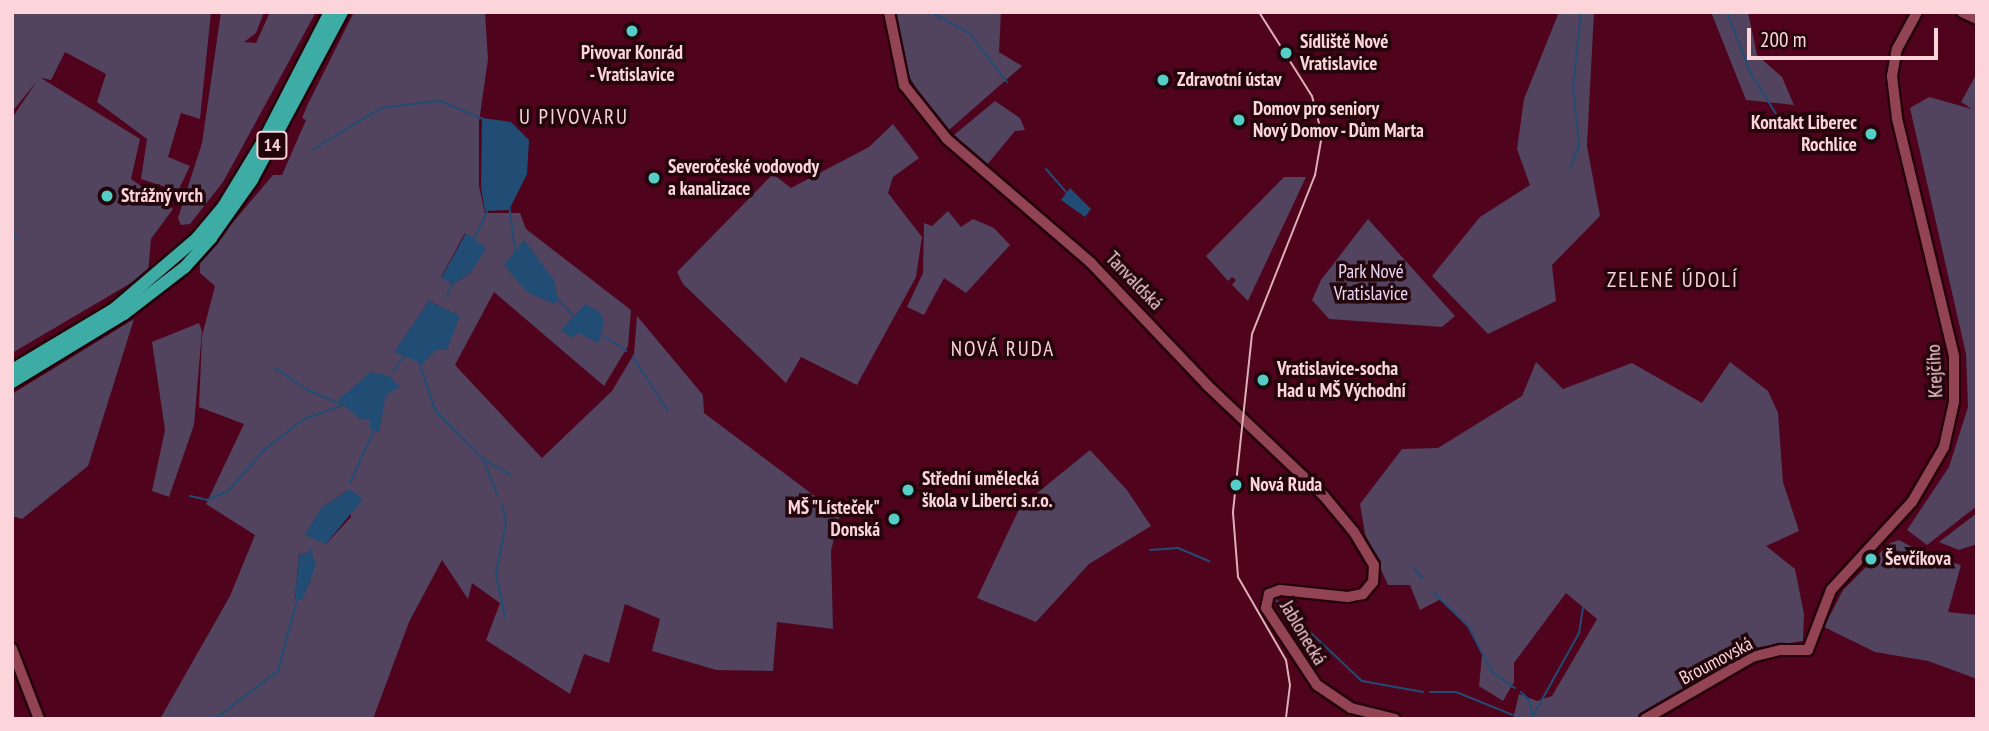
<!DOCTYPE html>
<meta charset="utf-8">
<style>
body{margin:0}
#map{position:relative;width:1989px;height:731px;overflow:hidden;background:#4f031d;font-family:"PT Sans Narrow",sans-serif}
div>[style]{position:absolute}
.green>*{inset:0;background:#52435f}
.water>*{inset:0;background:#214d75}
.stream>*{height:2px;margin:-1px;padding:0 1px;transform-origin:1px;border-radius:1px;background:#214d75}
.roads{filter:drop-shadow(2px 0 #26020b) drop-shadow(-2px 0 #26020b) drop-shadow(0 2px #26020b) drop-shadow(0 -2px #26020b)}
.secondary>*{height:10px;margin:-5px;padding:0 5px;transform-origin:5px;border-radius:5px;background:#924454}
.highway>*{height:12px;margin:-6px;padding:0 6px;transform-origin:6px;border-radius:6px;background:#3daca5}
.tram>*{height:2px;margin:-1px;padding:0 1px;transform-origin:1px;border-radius:1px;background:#ddb0b9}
.dots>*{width:19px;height:19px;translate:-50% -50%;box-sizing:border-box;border:4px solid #23050c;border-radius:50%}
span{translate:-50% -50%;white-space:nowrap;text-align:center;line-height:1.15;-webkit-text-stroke:7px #23050c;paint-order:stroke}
.shield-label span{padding:2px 5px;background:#23050c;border:2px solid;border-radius:5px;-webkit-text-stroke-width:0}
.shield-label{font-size:18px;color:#fbd5da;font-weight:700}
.poi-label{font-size:19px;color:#fbd5da;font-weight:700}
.left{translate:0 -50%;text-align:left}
.right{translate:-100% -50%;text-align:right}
.park-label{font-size:19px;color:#e9d9f8}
.street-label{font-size:19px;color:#fbd5da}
.neighbourhood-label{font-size:21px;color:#f9d3d8;letter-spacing:2px}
.frame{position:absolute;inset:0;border:14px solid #fbd5da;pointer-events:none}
.scale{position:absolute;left:1747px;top:28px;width:191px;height:32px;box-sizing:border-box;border:4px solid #fbd5da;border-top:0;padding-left:9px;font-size:21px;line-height:24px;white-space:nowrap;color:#fbd5da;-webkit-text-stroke:5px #23050c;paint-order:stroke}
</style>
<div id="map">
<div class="green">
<i style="clip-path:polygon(12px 12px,211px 12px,200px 119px,181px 113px,168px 157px,190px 166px,178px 191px,141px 179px,147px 139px,97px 102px,106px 74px,65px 52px,51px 80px,41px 78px,140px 139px,131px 179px,173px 209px,151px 239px,148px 273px,12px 353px,12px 118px,37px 81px,12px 112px)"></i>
<i style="clip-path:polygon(221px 12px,264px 12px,256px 33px,244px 42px,256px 43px,270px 12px,316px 12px,223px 182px,190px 224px,181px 225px,178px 218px,202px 143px)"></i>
<i style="clip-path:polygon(evenodd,354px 12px,485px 12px,488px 59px,479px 122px,479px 186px,485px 213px,520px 213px,526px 229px,631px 310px,628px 346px,604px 386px,494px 292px,455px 365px,542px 458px,612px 391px,634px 354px,637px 316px,703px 395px,704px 413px,840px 515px,831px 551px,833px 629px,777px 622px,773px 671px,716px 670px,652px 651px,660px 619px,625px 604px,609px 663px,584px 654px,570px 694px,486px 640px,500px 603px,472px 583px,468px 599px,442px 560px,409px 622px,373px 719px,160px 719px,230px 596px,255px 535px,206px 504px,244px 424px,199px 407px,202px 336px,215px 286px,200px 273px,200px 261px,273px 175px,282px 175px,306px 120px,302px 118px,307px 106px,354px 12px,465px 233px,471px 272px,453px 284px,441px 277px,465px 233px,354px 12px,429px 301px,459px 316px,447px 349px,395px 352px,429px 301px,354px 12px,350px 489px,351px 517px,326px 544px,321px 508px,350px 489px,354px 12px,311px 552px,310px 583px,295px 599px,299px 555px,311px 552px)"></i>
<i style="clip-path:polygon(892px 12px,1001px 12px,999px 52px,1022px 66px,949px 130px,928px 107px,905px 70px)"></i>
<i style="clip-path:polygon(1559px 12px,1594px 12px,1587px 146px,1600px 216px,1552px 265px,1556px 301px,1488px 334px,1432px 276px,1480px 217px,1530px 185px,1517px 149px,1524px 99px)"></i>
<i style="clip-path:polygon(1711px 12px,1748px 12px,1757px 55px,1782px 77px,1794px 105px,1746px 100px)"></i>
<i style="clip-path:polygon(1977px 73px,1977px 506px,1927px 545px,1907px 530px,1949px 467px,1968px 407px,1966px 354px,1910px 108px,1929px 97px,1972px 109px,1961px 102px)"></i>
<i style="clip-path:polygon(995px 101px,1020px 118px,1025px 130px,1015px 131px,986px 166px,954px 135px)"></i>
<i style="clip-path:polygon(893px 124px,919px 158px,893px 177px,888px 193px,922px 237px,916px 277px,857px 385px,801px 357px,786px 383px,683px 284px,677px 272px,773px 174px,791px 188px,869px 147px)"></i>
<i style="clip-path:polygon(1284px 177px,1306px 177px,1248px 301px,1232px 285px,1236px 280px,1232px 277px,1228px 281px,1206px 256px)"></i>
<i style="clip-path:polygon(948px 211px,961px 227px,973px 219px,994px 228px,1010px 245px,966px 293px,944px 278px,924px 315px,907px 307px,923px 273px,924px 223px,932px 226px)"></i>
<i style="clip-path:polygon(1368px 219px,1455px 316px,1442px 327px,1329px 319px,1312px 300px,1321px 280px)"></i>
<i style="clip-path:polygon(134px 319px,88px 466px,22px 519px,12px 516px,12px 394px)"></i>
<i style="clip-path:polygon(199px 323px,202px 331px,194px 425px,169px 497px,152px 491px,165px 430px,152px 342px)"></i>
<i style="clip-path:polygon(1536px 362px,1563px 389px,1632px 363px,1702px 403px,1730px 362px,1768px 391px,1778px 413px,1783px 482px,1799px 531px,1766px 546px,1795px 569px,1804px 614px,1803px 641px,1759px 647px,1634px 719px,1513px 719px,1519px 694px,1537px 701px,1552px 696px,1597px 619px,1566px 593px,1514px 663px,1514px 682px,1503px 701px,1479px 686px,1482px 655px,1473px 633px,1441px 599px,1420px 610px,1410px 585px,1388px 585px,1365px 534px,1360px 504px,1402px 449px,1438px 448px,1522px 396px)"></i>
<i style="clip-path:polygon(1090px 450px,1127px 490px,1151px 526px,1089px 564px,1036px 622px,977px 598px,1020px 507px)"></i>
<i style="clip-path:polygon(1977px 513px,1977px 544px,1959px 550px,1939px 542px)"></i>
<i style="clip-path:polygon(1899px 540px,1925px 554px,1961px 565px,1948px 612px,1977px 615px,1977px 679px,1928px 661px,1875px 652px,1824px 627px,1843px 590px,1890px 543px)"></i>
</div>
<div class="water">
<i style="clip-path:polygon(482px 118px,511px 122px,529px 140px,527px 174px,509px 210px,485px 211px,481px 188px)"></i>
<i style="clip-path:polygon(1070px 188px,1091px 209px,1085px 217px,1061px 200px)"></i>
<i style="clip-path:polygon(466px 233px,486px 248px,471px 272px,453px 284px,441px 278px)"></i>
<i style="clip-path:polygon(524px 240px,554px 280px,558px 299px,554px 304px,527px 292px,504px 265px)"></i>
<i style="clip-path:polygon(429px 301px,460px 316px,447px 349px,436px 350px,423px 364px,394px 352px)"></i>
<i style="clip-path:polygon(585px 304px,600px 312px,604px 323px,599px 343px,578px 333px,572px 338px,561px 330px)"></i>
<i style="clip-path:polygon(371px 372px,390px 376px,400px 387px,386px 395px,379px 432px,370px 428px,370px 420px,360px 419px,338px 400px)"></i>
<i style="clip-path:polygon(350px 489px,363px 499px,326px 544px,305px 535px,321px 508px)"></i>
<i style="clip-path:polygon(311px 552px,316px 564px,310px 582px,302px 600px,295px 599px,299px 555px)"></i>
</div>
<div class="stream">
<i style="left:931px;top:12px;width:43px;rotate:28.9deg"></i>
<i style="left:969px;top:33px;width:62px;rotate:52.2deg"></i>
<i style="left:1727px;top:12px;width:64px;rotate:69deg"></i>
<i style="left:1750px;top:72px;width:49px;rotate:58.2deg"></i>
<i style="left:312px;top:150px;width:81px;rotate:-31.3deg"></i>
<i style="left:381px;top:108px;width:59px;rotate:-6.8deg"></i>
<i style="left:440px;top:101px;width:47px;rotate:22.7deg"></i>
<i style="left:1570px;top:168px;width:24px;rotate:-68deg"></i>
<i style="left:1579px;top:146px;width:60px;rotate:-95.7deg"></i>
<i style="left:1573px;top:86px;width:74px;rotate:-83.8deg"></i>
<i style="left:1046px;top:169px;width:32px;rotate:49deg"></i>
<i style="left:509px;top:204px;width:46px;rotate:82.6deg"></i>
<i style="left:12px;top:234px;width:6px;rotate:39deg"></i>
<i style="left:474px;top:239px;width:30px;rotate:-64deg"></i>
<i style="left:447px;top:296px;width:12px;rotate:-66deg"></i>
<i style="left:557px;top:299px;width:23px;rotate:45deg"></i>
<i style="left:604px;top:336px;width:27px;rotate:34deg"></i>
<i style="left:633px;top:357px;width:64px;rotate:57.1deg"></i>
<i style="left:419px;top:362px;width:51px;rotate:71.6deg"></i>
<i style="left:435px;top:410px;width:69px;rotate:45.6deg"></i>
<i style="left:483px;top:459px;width:40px;rotate:68deg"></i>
<i style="left:275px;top:368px;width:41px;rotate:34.1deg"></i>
<i style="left:309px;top:391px;width:35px;rotate:22deg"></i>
<i style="left:393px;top:372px;width:19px;rotate:-55deg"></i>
<i style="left:485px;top:460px;width:30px;rotate:30deg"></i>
<i style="left:350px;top:483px;width:58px;rotate:-65.6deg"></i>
<i style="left:190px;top:496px;width:17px;rotate:13deg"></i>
<i style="left:207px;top:500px;width:23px;rotate:-23deg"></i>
<i style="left:228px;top:491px;width:55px;rotate:-48.7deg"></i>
<i style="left:264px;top:450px;width:51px;rotate:-37.8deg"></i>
<i style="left:304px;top:419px;width:42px;rotate:-19.3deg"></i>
<i style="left:502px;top:504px;width:19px;rotate:78deg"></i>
<i style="left:506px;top:523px;width:52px;rotate:101.1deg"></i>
<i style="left:496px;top:574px;width:44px;rotate:78.2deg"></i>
<i style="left:1150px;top:550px;width:28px;rotate:-4deg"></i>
<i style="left:1178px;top:548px;width:34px;rotate:23deg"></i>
<i style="left:308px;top:553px;width:6px;rotate:-51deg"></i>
<i style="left:1414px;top:568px;width:13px;rotate:51deg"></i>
<i style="left:1434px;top:593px;width:47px;rotate:44.1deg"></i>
<i style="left:1468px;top:626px;width:52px;rotate:62.4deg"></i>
<i style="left:1492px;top:672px;width:28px;rotate:35deg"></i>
<i style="left:1276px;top:600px;width:118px;rotate:43.3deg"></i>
<i style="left:1362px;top:681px;width:62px;rotate:10.2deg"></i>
<i style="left:1430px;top:692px;width:26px"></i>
<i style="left:1456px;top:692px;width:61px;rotate:22deg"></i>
<i style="left:1521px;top:692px;width:11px;rotate:45deg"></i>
<i style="left:1529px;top:700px;width:19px;rotate:78deg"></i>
<i style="left:1534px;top:714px;width:93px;rotate:-60.9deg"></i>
<i style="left:1579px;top:633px;width:25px;rotate:-81deg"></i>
<i style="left:1519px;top:717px;width:2px;rotate:63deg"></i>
<i style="left:215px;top:719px;width:79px;rotate:-37.3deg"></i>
<i style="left:278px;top:671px;width:73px;rotate:-75deg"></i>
</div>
<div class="roads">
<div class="secondary">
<i style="left:889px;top:12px;width:75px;rotate:78.4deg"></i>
<i style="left:904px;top:85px;width:69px;rotate:51.5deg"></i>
<i style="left:947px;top:139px;width:190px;rotate:40.7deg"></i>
<i style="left:1091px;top:263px;width:168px;rotate:46.4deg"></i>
<i style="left:1207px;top:385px;width:161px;rotate:43.5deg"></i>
<i style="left:1324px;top:496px;width:47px;rotate:50.2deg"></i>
<i style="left:1354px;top:532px;width:39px;rotate:59deg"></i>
<i style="left:1374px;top:565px;width:17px;rotate:93deg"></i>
<i style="left:1373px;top:582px;width:16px;rotate:130deg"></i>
<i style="left:1363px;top:594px;width:15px;rotate:169deg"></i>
<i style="left:1348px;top:597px;width:68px;rotate:-174.1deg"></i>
<i style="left:1280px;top:590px;width:12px;rotate:160deg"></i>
<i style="left:1269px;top:594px;width:14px;rotate:102deg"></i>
<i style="left:1266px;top:608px;width:92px;rotate:56.5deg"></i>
<i style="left:1317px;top:685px;width:41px;rotate:34.1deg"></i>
<i style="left:1351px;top:708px;width:45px;rotate:14deg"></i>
<i style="left:1962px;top:12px;width:17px;rotate:25deg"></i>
<i style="left:12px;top:649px;width:75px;rotate:68.9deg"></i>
<i style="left:1645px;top:719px;width:124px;rotate:-30.1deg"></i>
<i style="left:1752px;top:657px;width:30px;rotate:-14deg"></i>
<i style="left:1781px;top:650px;width:27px"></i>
<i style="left:1808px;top:650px;width:64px;rotate:-69deg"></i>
<i style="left:1831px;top:590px;width:120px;rotate:-47.4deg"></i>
<i style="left:1912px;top:502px;width:64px;rotate:-59.8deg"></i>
<i style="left:1944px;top:447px;width:46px;rotate:-77.5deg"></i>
<i style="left:1954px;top:402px;width:46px;rotate:-90deg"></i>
<i style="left:1954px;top:356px;width:245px;rotate:-103.5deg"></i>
<i style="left:1897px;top:118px;width:42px;rotate:-96.8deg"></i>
<i style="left:1892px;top:76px;width:27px;rotate:-80deg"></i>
<i style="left:1897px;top:49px;width:42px;rotate:-61.6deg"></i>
</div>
<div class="highway">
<i style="left:12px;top:370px;width:119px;rotate:-30.9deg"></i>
<i style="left:114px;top:309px;width:109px;rotate:-40.5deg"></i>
<i style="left:197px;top:238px;width:40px;rotate:-50deg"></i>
<i style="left:223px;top:207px;width:81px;rotate:-58.7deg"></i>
<i style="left:265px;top:138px;width:142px;rotate:-62.7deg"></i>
<i style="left:12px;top:382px;width:131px;rotate:-31.3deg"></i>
<i style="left:124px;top:314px;width:77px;rotate:-37.6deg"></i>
<i style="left:185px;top:267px;width:39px;rotate:-48deg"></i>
<i style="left:211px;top:238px;width:71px;rotate:-54.7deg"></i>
<i style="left:252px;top:180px;width:191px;rotate:-61.8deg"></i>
</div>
</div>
<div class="tram">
<i style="left:1259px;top:12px;width:99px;rotate:57.8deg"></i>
<i style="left:1312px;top:96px;width:40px;rotate:75.6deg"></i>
<i style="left:1322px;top:135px;width:41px;rotate:99.9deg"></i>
<i style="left:1315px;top:175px;width:171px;rotate:111.6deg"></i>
<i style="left:1252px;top:334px;width:180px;rotate:96.1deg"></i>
<i style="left:1233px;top:513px;width:64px;rotate:85.5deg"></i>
<i style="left:1238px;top:577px;width:96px;rotate:60deg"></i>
<i style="left:1286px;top:660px;width:25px;rotate:81deg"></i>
<i style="left:1290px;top:685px;width:34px;rotate:97deg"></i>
</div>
<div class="dots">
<i style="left:632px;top:31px;background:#55cec5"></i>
<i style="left:1286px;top:53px;background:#55cec5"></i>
<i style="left:1163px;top:80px;background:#55cec5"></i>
<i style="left:1239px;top:120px;background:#55cec5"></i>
<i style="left:1871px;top:134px;background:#55cec5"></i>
<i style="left:654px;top:178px;background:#55cec5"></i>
<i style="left:107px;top:196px;background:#55cec5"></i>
<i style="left:1263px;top:380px;background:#55cec5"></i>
<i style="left:1236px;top:485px;background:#55cec5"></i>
<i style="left:908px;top:490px;background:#55cec5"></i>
<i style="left:894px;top:519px;background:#55cec5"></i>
<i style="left:1871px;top:559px;background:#55cec5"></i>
</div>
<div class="shield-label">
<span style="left:272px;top:145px">14</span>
</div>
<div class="poi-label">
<span class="left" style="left:1300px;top:53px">Sídliště Nové<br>Vratislavice</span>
<span style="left:632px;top:64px">Pivovar Konrád<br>- Vratislavice</span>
<span class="left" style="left:1177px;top:80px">Zdravotní ústav</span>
<span class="left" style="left:1253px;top:120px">Domov pro seniory<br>Nový Domov - Dům Marta</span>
<span class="right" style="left:1857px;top:134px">Kontakt Liberec<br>Rochlice</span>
<span class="left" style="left:668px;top:178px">Severočeské vodovody<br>a kanalizace</span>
<span class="left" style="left:121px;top:196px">Strážný vrch</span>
<span class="left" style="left:1277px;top:380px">Vratislavice-socha<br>Had u MŠ Východní</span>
<span class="left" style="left:922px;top:490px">Střední umělecká<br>škola v Liberci s.r.o.</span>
<span class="left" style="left:1250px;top:485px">Nová Ruda</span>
<span class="right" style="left:880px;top:519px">MŠ "Lísteček"<br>Donská</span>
<span class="left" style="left:1885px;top:559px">Ševčíkova</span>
</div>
<div class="park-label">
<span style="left:1371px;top:283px">Park Nové<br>Vratislavice</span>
</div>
<div class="street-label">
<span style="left:1134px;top:281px;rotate:46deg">Tanvaldská</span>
<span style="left:1935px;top:371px;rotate:-93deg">Krejčího</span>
<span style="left:1303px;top:633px;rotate:59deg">Jablonecká</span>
<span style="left:1716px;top:661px;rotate:-28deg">Broumovská</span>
</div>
<div class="neighbourhood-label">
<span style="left:574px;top:117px">U PIVOVARU</span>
<span style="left:1673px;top:280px">ZELENÉ ÚDOLÍ</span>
<span style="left:1003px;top:349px">NOVÁ RUDA</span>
</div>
<div class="frame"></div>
<div class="scale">200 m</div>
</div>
